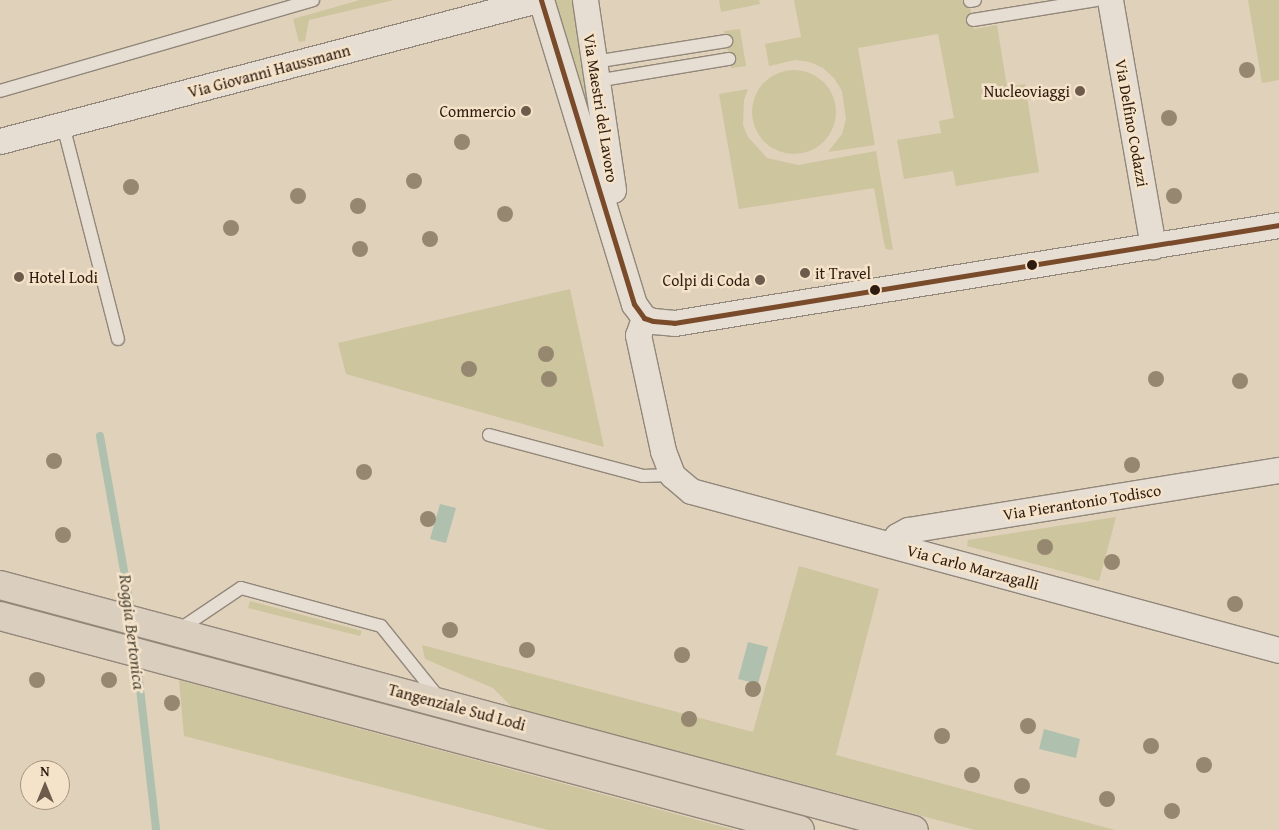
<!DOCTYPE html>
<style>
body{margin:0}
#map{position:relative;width:1279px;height:830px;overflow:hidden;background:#e0d1bb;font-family:"Gentium Book Plus",serif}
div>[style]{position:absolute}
.green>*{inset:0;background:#cdc59e}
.round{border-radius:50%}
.water>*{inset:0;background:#afc0ae}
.stream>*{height:8px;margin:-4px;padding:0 4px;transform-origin:4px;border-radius:4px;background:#afc0ae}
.roads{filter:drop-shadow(1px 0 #92877a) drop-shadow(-1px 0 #92877a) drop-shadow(0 1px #92877a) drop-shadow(0 -1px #92877a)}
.service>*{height:12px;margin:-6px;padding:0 6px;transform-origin:6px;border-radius:6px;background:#e6ded3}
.minor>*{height:25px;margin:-12.5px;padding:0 12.5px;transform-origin:12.5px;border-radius:12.5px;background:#e6ded3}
.trunk>*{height:28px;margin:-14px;padding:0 14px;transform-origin:14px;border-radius:14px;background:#dacebe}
.bus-1>*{height:5px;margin:-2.5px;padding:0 2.5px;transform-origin:2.5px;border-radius:2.5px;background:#7a4b2a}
.trees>*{width:16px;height:16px;margin:-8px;border-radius:50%;background:#968870}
.dots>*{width:14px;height:14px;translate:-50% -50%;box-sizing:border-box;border:2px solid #f5e3c9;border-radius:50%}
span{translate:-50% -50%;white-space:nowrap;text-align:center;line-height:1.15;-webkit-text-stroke:5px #f5e3c9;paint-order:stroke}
.street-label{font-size:16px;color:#2f1c10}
.poi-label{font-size:16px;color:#2f1c10}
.right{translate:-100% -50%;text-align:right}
.left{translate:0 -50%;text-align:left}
.water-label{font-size:18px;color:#4f4b3e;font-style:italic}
.north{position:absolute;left:20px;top:760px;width:50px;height:50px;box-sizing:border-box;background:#f5e3c9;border:1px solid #a6937f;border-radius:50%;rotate:0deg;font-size:14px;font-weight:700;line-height:20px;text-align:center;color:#2f1c10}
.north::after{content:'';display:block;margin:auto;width:18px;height:22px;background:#6d5b4c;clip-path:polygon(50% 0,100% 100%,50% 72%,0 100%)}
</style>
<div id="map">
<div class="green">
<i style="clip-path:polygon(360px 0,394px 0,309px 20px,305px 41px,299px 42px,293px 19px)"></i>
<i style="clip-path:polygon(554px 0,572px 0,591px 116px,587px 116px)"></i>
<i style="clip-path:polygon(719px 0,759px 0,760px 4px,721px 12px)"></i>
<i style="clip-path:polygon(794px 0,969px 0,974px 29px,997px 25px,1007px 87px,1025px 84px,1039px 172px,956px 186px,953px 171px,904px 179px,897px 140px,941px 133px,939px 121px,954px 118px,938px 34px,858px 48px,875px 145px,828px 152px,842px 134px,846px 119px,842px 91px,834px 78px,823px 68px,810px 62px,795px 60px,769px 66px,765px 44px,801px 37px)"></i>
<i style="clip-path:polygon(1248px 0,1279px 0,1279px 80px,1262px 83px)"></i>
<i style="clip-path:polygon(740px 29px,746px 66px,731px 68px,724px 31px)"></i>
<i class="round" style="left:752px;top:70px;width:84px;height:84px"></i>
<i style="clip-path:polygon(748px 89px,744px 100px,743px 125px,748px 137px,767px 158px,798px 165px,876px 151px,893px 250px,886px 249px,884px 243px,874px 188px,739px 209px,719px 94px)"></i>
<i style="clip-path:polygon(570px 289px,604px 447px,346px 374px,338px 343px)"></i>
<i style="clip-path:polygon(1116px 517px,1099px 581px,967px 546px,968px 540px)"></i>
<i style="clip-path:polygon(799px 566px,879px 589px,836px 755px,1115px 830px,975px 830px,512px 707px,493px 688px,425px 659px,422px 645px,753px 732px)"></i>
<i style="clip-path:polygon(250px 601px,362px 631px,360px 636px,248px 608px)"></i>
<i style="clip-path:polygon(179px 680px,735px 830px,548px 830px,184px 736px)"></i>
</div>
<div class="water">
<i style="clip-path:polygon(440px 504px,456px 508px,446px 543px,430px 539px)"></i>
<i style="clip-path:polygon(748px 642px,768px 647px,758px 684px,738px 679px)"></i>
<i style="clip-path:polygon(1044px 729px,1080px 739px,1076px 758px,1039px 749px)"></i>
</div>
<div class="stream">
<i style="left:100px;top:436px;width:183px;rotate:79.9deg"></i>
<i style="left:133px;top:627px;width:204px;rotate:83.5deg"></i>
</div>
<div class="roads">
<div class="service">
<i style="left:970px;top:1px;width:5px;rotate:-11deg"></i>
<i style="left:973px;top:20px;width:125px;rotate:-9.2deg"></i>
<i style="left:594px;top:62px;width:134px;rotate:-9deg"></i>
<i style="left:596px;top:81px;width:135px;rotate:-9.4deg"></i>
<i style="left:0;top:91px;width:326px;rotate:-16.2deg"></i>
<i style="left:63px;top:125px;width:221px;rotate:75.6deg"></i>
<i style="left:489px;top:435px;width:159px;rotate:14.9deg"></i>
<i style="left:643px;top:476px;width:29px;rotate:-2deg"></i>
<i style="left:177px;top:631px;width:77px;rotate:-33.9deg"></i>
<i style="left:241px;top:588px;width:145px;rotate:15.2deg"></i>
<i style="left:381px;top:626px;width:92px;rotate:51.1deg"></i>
</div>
<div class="minor">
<i style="left:541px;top:0;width:318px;rotate:73deg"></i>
<i style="left:634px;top:304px;width:17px;rotate:54deg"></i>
<i style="left:644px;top:318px;width:9px;rotate:18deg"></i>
<i style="left:653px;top:321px;width:21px;rotate:5deg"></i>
<i style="left:674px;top:323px;width:613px;rotate:-9.2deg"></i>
<i style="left:585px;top:0;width:192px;rotate:81.6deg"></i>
<i style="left:1110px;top:0;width:250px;rotate:80.1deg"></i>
<i style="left:0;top:141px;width:555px;rotate:-14.71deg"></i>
<i style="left:644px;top:318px;width:18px;rotate:109deg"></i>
<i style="left:638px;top:335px;width:119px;rotate:77.8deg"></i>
<i style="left:663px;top:451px;width:26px;rotate:69deg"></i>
<i style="left:672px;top:475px;width:25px;rotate:40deg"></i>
<i style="left:691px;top:491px;width:609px;rotate:15.13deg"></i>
<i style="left:893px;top:545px;width:10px;rotate:-66deg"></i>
<i style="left:897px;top:536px;width:13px;rotate:-29deg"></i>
<i style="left:908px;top:530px;width:376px;rotate:-9.2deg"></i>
</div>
<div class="trunk">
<i style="left:0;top:585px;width:946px;rotate:15.01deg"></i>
<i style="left:0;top:616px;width:828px;rotate:14.98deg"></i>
</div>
</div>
<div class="bus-1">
<i style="left:541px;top:0;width:318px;rotate:73deg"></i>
<i style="left:634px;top:304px;width:17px;rotate:54deg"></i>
<i style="left:644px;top:318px;width:9px;rotate:18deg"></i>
<i style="left:653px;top:321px;width:21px;rotate:5deg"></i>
<i style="left:674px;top:323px;width:613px;rotate:-9.2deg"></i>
</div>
<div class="trees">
<i style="left:1247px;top:70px"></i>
<i style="left:1169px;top:118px"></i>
<i style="left:462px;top:142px"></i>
<i style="left:414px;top:181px"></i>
<i style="left:131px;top:187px"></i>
<i style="left:298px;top:196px"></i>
<i style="left:1174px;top:196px"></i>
<i style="left:358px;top:206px"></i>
<i style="left:505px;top:214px"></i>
<i style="left:231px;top:228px"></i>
<i style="left:430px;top:239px"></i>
<i style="left:360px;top:249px"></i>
<i style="left:546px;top:354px"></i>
<i style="left:469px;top:369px"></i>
<i style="left:549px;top:379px"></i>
<i style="left:1156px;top:379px"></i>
<i style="left:1240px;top:381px"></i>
<i style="left:54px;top:461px"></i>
<i style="left:1132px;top:465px"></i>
<i style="left:364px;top:472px"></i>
<i style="left:428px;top:519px"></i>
<i style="left:63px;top:535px"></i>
<i style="left:1045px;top:547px"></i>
<i style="left:1112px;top:562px"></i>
<i style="left:1235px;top:604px"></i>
<i style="left:450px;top:630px"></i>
<i style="left:527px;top:650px"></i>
<i style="left:682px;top:655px"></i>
<i style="left:37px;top:680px"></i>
<i style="left:109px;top:680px"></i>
<i style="left:753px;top:689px"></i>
<i style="left:172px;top:703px"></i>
<i style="left:689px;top:719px"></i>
<i style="left:1028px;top:726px"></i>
<i style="left:942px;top:736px"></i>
<i style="left:1151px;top:746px"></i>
<i style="left:1204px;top:765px"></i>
<i style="left:972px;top:775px"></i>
<i style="left:1022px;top:786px"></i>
<i style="left:1107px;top:799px"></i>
<i style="left:1172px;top:811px"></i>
</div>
<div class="dots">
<i style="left:1080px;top:91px;background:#6d5b4c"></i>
<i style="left:526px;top:111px;background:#6d5b4c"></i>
<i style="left:1032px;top:265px;background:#2f1c10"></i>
<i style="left:805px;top:273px;background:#6d5b4c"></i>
<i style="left:19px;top:277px;background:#6d5b4c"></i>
<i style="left:760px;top:280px;background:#6d5b4c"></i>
<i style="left:875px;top:290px;background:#2f1c10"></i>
</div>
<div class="street-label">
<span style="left:269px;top:71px;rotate:-15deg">Via Giovanni Haussmann</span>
<span style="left:601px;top:108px;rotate:81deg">Via Maestri del Lavoro</span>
<span style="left:1132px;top:123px;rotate:80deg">Via Delfino Codazzi</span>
<span style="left:1082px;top:502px;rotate:-9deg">Via Pierantonio Todisco</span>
<span style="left:973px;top:567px;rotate:15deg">Via Carlo Marzagalli</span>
<span style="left:457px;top:707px;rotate:15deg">Tangenziale Sud Lodi</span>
</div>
<div class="poi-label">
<span class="right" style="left:1070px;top:91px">Nucleoviaggi</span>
<span class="right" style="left:516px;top:111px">Commercio</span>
<span class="left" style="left:815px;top:273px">it Travel</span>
<span class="left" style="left:29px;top:277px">Hotel Lodi</span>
<span class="right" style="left:750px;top:280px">Colpi di Coda</span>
</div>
<div class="water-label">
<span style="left:132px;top:632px;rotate:83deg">Roggia Bertonica</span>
</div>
<div class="north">N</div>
</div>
